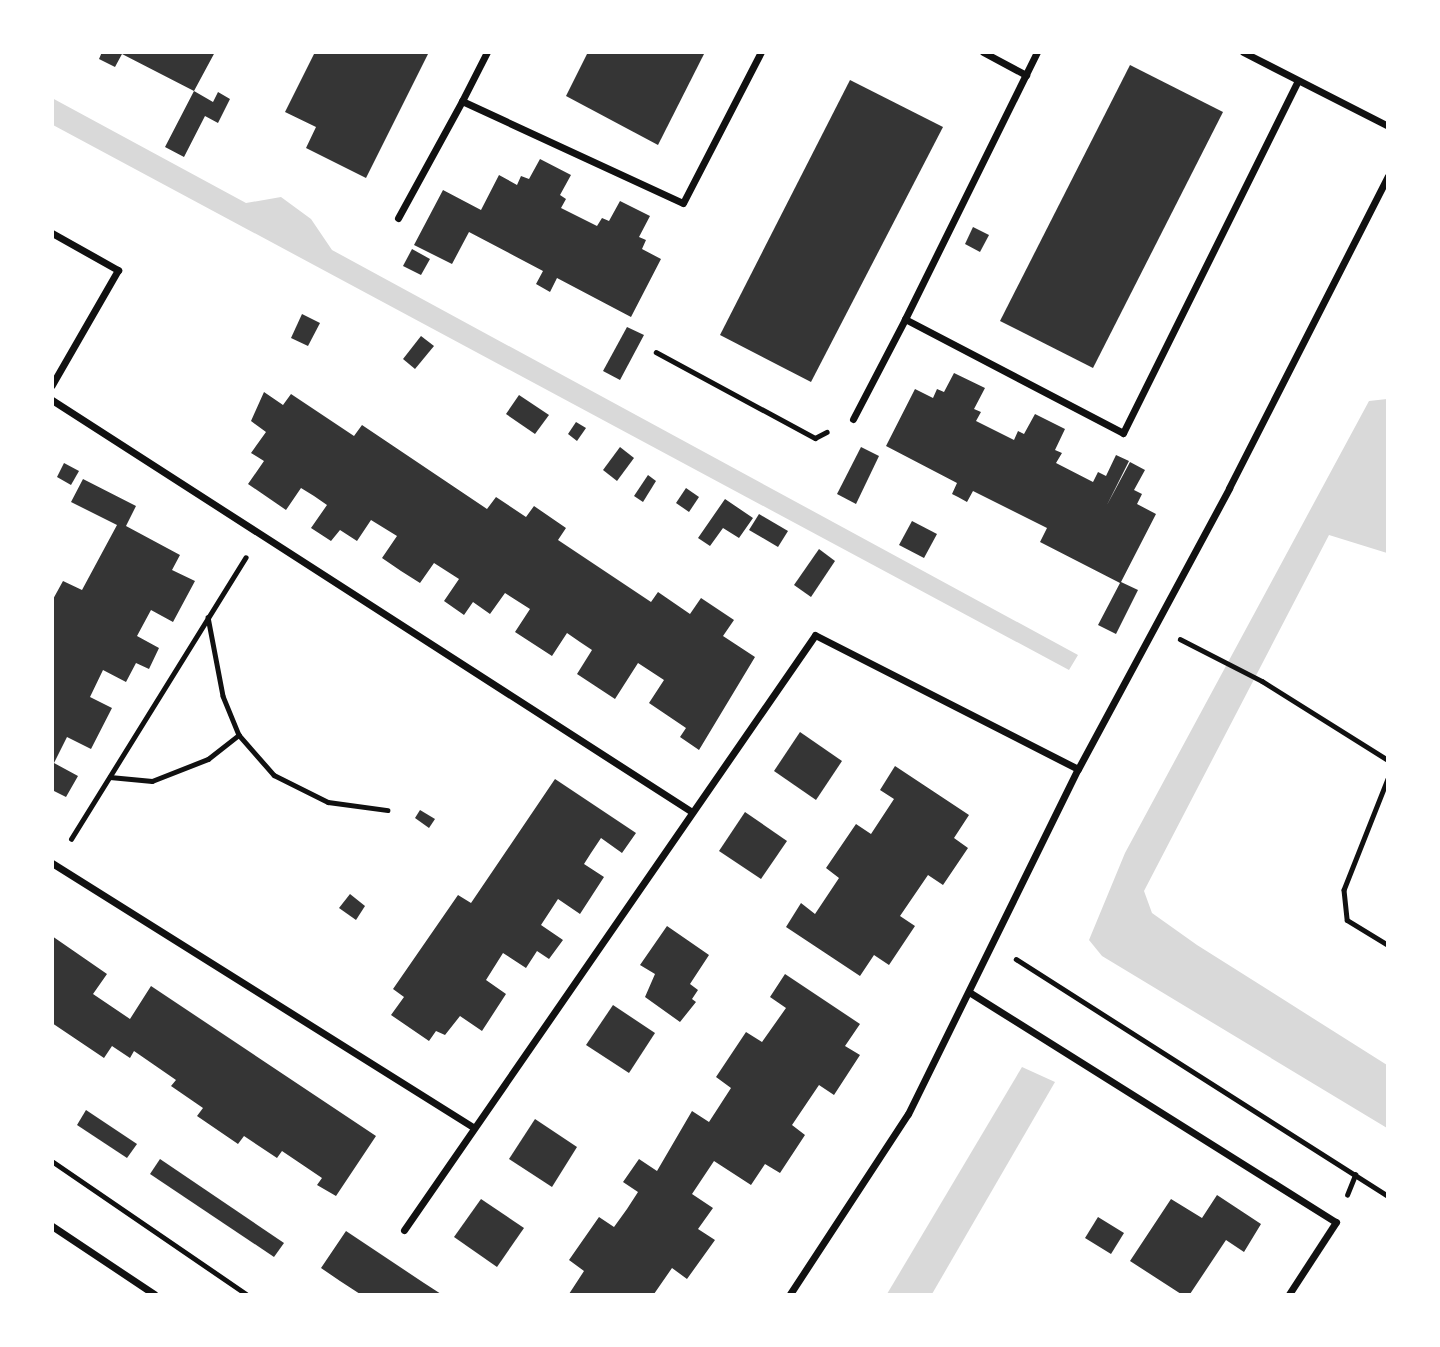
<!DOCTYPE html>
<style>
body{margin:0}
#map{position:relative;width:1440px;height:1347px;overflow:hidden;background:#fff;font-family:"IBM Plex Sans",sans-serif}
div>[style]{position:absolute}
.water>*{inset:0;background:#d9d9d9}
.building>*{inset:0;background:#353535}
.path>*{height:4.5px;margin:-2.25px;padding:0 2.25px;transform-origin:2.25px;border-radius:2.25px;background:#111}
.minor>*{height:7px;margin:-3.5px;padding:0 3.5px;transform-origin:3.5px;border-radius:3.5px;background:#111}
span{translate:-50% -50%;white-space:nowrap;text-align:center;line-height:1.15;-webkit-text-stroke:5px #fff;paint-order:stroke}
.frame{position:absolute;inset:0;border:54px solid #fff;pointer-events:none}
</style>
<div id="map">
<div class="water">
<i style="clip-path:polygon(52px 98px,246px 203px,281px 197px,311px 219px,332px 250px,1078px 655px,1069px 670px,53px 125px)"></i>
<i style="clip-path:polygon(1387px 399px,1387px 553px,1329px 535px,1144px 891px,1152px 913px,1197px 945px,1387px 1065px,1387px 1128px,1102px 956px,1089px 940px,1125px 853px,1369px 401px)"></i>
<i style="clip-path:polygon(1022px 1067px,1055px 1082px,932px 1294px,887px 1294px)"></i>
</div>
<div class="building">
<i style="clip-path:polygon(102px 52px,215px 52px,194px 91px,122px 54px,115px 67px,99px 59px)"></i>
<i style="clip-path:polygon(315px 52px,429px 52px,366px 178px,306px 148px,316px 127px,285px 112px)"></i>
<i style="clip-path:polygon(588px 52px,705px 52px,658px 145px,566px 96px)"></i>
<i style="clip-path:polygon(1130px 65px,1223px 112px,1093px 368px,1000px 321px)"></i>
<i style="clip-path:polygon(850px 80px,943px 127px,811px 382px,720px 335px)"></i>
<i style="clip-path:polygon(194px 91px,213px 102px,218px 92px,230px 99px,218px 123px,205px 116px,184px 157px,165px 147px)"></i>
<i style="clip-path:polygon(540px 159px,571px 175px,560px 195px,566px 199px,561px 208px,597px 226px,602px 218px,609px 221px,620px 201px,650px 216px,639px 237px,646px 240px,642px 249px,661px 259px,631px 317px,557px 278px,550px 292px,536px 284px,543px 271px,469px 232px,452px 264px,414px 245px,443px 190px,481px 210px,499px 175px,517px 185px,521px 176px,529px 179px)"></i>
<i style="clip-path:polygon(973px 227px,989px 235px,980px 252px,965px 244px)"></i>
<i style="clip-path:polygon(412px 249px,430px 259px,421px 275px,403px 266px)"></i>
<i style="clip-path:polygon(302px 314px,320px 323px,308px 346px,291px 338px)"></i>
<i style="clip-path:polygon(627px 327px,644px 335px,620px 380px,603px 371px)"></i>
<i style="clip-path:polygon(421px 336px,434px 346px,415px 369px,403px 359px)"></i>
<i style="clip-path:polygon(954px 373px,985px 388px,974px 409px,981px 412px,976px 421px,1014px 440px,1018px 431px,1024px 434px,1035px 414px,1065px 429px,1055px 450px,1062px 453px,1056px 463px,1093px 482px,1098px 472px,1106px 476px,1116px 455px,1129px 461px,1107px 505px,1130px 462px,1145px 470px,1134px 490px,1142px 494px,1137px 504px,1156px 514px,1121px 582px,1138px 590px,1116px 634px,1098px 625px,1120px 583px,1040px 542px,1047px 528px,973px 491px,967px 502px,958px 497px,952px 494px,957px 483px,886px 446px,915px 389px,933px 398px,937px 389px,944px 392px)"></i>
<i style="clip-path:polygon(264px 392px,283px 405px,291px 394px,354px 436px,362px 425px,487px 509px,496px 497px,526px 517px,534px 506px,566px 528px,558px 540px,651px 602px,658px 592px,690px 614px,701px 598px,734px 620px,723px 636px,755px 657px,699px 750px,680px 737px,686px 728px,649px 703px,664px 680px,638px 663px,615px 699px,577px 674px,592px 650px,580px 642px,567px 633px,552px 656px,515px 632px,530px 609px,505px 593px,490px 614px,473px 602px,464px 615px,444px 601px,459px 579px,434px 563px,420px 583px,401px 571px,382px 558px,397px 536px,371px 520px,357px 541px,340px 530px,331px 541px,311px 528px,327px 505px,314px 496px,301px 488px,286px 510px,248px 484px,264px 461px,251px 453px,266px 432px,251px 421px)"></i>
<i style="clip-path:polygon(519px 395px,549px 415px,535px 434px,506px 414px)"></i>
<i style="clip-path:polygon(576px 422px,586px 428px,577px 441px,568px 434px)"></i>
<i style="clip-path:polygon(620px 447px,634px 458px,617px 481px,603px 470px)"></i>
<i style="clip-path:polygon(861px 447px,879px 456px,856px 504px,837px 494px)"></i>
<i style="clip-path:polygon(64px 463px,79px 471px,71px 485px,57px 477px)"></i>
<i style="clip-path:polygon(648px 475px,656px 481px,643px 502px,634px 496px)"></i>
<i style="clip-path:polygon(83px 479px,136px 506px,126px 526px,180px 555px,172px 570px,195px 581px,173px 622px,151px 610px,137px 636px,159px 648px,149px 669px,136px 663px,126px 682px,103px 670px,90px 697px,112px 708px,91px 749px,67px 737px,54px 763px,78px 776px,66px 797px,52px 790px,52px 601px,63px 581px,82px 590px,117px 525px,71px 502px)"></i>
<i style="clip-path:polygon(686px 488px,699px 497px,689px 512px,676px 503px)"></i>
<i style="clip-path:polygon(725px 499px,753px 518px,739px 538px,723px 528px,710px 546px,698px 538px)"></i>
<i style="clip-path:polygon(759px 514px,788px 531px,778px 547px,749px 530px)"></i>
<i style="clip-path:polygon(912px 521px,937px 534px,924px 558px,899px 545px)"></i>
<i style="clip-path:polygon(819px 549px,835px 561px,811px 597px,794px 585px)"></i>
<i style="clip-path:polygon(800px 732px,842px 761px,816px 800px,774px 771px)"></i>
<i style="clip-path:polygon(895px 766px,969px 815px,954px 838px,968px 848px,943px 885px,928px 875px,900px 916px,915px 926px,889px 965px,874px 955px,860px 976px,786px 927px,801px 903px,815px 914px,839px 878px,826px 868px,856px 824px,871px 834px,894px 799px,880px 790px)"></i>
<i style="clip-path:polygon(555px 779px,636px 833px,622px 853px,601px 838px,591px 853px,584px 864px,604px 877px,580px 914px,558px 899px,541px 925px,563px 940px,549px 959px,537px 951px,526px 968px,503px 953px,486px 980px,506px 994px,482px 1031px,460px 1016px,445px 1035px,436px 1031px,429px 1041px,391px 1015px,404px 997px,393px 989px,458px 895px,471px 903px)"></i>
<i style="clip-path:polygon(420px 810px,435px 819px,429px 828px,415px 818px)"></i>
<i style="clip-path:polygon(745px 812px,787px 841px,761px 879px,719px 851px)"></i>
<i style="clip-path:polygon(350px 894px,365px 906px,356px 920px,339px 908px)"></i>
<i style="clip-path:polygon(667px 926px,709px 955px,690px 984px,698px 990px,692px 999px,696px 1002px,680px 1022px,645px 997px,655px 974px,640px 965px)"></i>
<i style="clip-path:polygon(52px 936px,107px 974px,93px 994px,130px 1019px,151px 986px,376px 1136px,336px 1196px,317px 1185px,322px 1178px,282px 1151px,277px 1158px,244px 1136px,238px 1144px,197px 1116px,203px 1108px,171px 1086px,176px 1080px,134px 1051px,130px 1058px,112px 1046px,104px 1058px,52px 1023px)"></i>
<i style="clip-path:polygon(785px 974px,860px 1024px,845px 1046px,860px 1055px,834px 1095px,819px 1085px,792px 1125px,805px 1135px,780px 1173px,765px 1164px,751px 1185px,714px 1161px,692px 1194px,713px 1208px,698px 1229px,715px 1240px,687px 1279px,672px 1268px,654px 1294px,569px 1294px,584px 1271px,569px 1260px,599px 1217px,614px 1227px,627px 1209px,638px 1192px,623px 1182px,639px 1159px,657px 1171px,692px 1111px,709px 1122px,731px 1088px,716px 1077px,746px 1032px,762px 1042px,786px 1008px,770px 997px)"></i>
<i style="clip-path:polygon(613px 1005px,655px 1033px,629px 1073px,586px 1045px)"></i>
<i style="clip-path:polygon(86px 1110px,137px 1144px,127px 1158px,77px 1125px)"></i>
<i style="clip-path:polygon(535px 1119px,577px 1147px,552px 1187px,509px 1159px)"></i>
<i style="clip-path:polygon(160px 1159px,284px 1243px,274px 1257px,150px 1174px)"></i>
<i style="clip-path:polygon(1217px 1195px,1261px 1224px,1244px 1252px,1226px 1240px,1190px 1294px,1181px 1294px,1130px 1261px,1171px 1199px,1202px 1218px)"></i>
<i style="clip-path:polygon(481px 1199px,524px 1228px,497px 1267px,454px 1237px)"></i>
<i style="clip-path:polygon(1098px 1217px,1124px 1233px,1111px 1254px,1085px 1238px)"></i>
<i style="clip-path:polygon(346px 1231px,424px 1283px,441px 1294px,360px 1294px,340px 1281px,321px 1268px)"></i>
</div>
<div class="path">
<i style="left:656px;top:352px;width:181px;rotate:28.4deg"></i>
<i style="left:815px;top:438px;width:13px;rotate:-27deg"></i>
<i style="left:208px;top:617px;width:80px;rotate:79.2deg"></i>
<i style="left:223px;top:696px;width:42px;rotate:67.7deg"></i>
<i style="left:239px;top:735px;width:53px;rotate:48.8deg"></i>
<i style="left:274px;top:775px;width:60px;rotate:26.6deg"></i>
<i style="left:328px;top:802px;width:60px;rotate:7.7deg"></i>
<i style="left:1180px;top:639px;width:92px;rotate:27.1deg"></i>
<i style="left:1262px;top:681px;width:149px;rotate:32.1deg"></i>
<i style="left:110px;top:777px;width:42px;rotate:5.4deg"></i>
<i style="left:152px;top:781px;width:60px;rotate:-21.4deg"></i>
<i style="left:208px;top:759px;width:39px;rotate:-38deg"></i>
<i style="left:1388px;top:779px;width:119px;rotate:111.6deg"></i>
<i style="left:1344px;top:890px;width:30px;rotate:84deg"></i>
<i style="left:1347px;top:920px;width:48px;rotate:31.4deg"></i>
<i style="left:71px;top:839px;width:331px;rotate:-58.2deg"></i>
<i style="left:1016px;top:959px;width:441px;rotate:32.5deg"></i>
<i style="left:52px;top:1161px;width:235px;rotate:34.4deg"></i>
<i style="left:1347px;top:1195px;width:22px;rotate:-68deg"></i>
</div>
<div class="minor">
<i style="left:487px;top:52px;width:55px;rotate:117deg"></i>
<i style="left:462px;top:101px;width:243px;rotate:24.8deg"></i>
<i style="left:683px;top:203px;width:170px;rotate:-62.7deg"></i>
<i style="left:983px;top:52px;width:49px;rotate:28.1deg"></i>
<i style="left:1037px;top:52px;width:298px;rotate:116.3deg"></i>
<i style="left:905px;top:319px;width:246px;rotate:27.6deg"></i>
<i style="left:1123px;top:433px;width:392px;rotate:-63.6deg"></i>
<i style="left:1243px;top:52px;width:163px;rotate:27deg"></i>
<i style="left:398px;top:218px;width:133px;rotate:-61.3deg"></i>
<i style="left:52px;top:233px;width:76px;rotate:29.3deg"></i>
<i style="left:118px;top:270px;width:133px;rotate:119.9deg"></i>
<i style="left:52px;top:400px;width:761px;rotate:32.77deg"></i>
<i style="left:853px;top:419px;width:113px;rotate:-62.5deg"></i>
<i style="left:52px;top:863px;width:498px;rotate:32.1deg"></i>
<i style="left:969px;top:992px;width:433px;rotate:32.1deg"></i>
<i style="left:1336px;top:1222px;width:86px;rotate:123.1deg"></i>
<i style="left:52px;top:1226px;width:123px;rotate:33.7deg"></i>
<i style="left:404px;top:1230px;width:723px;rotate:-55.36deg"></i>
<i style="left:815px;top:635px;width:295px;rotate:27deg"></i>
<i style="left:790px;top:1294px;width:215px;rotate:-56.8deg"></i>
<i style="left:908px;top:1114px;width:385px;rotate:-63.8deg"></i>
<i style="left:1078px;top:769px;width:319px;rotate:-61.7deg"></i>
<i style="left:1229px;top:488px;width:350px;rotate:-63deg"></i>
</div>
<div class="frame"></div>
</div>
